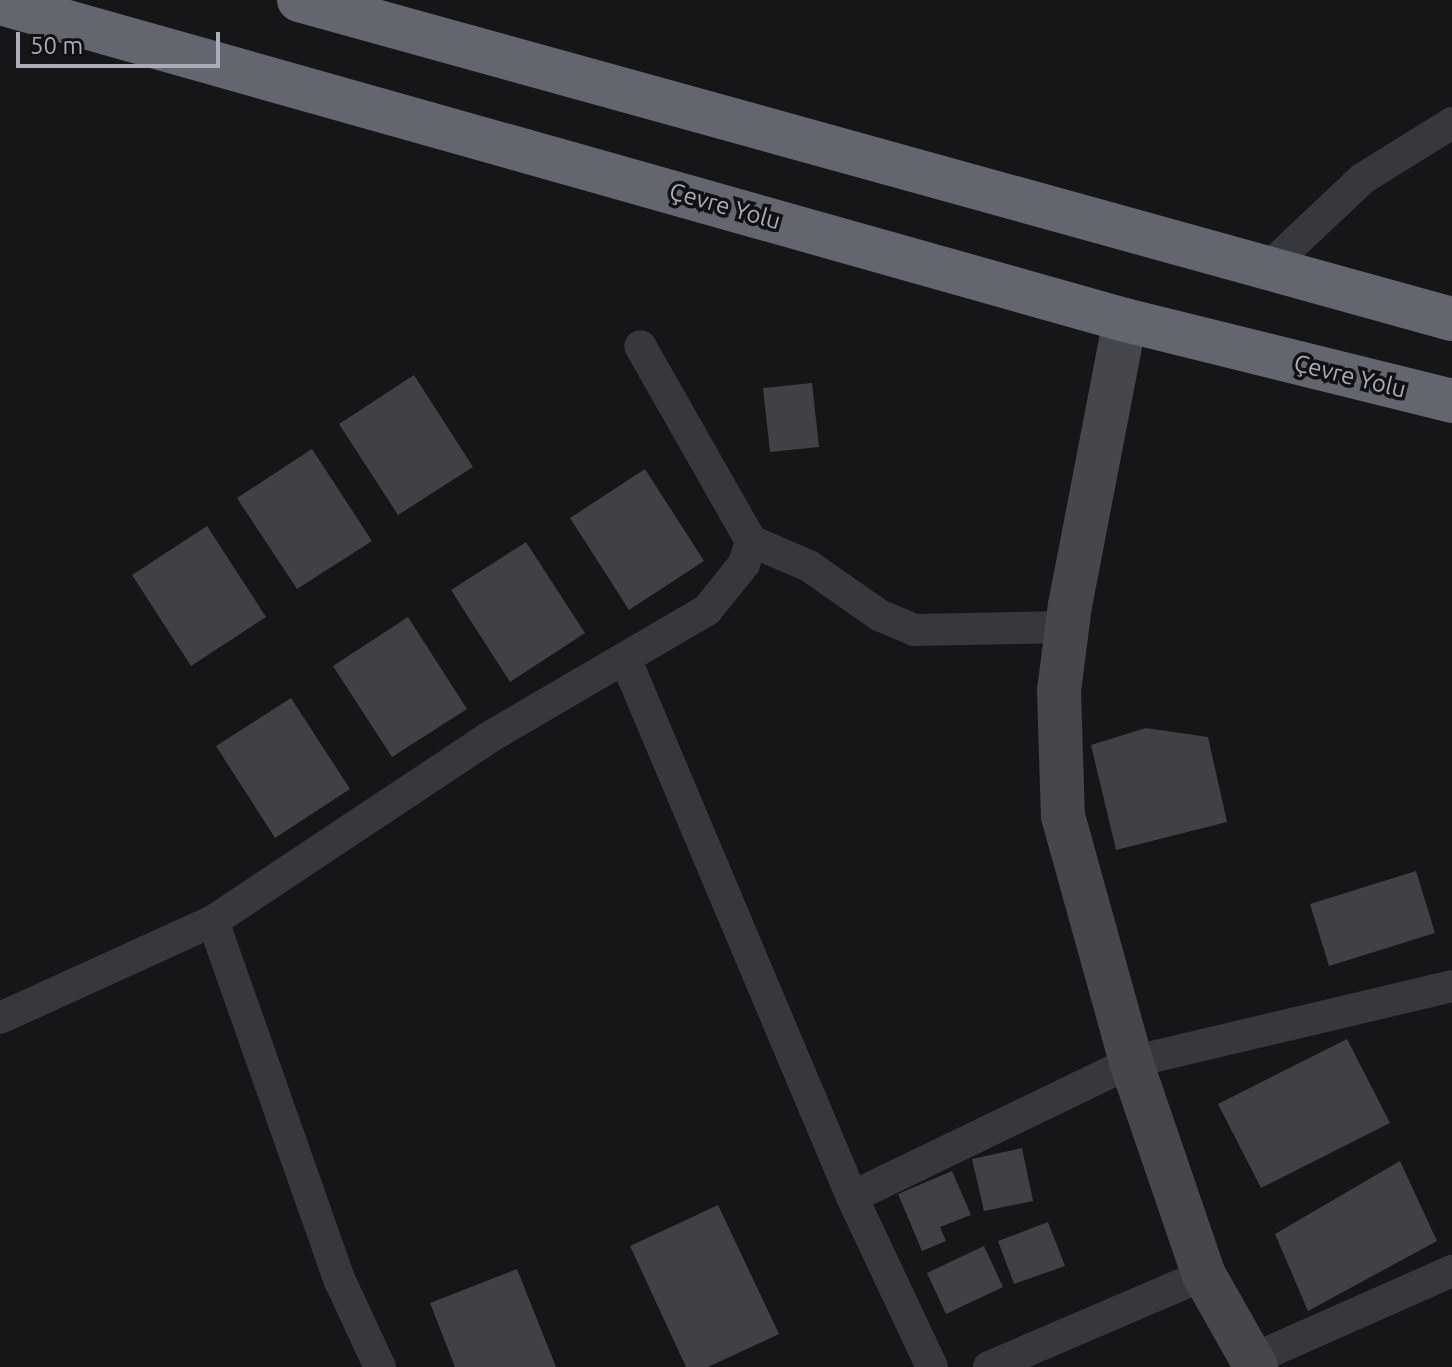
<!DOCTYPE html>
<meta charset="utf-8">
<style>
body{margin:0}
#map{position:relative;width:1452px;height:1367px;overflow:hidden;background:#161618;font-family:Ubuntu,sans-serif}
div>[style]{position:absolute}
.building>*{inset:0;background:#404145}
.street>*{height:32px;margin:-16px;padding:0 16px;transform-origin:16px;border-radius:16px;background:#37383d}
.secondary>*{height:44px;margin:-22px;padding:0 22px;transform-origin:22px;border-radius:22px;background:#45474d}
.highway>*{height:44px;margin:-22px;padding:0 22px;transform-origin:22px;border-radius:22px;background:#63666e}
span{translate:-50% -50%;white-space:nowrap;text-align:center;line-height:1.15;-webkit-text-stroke:7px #111113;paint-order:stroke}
.street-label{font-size:24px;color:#a8adb8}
.scale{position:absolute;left:16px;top:32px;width:204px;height:36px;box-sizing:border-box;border:4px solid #a8adb8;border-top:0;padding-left:10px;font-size:24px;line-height:28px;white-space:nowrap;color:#a8adb8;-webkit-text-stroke:6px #111113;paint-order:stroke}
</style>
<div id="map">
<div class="building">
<i style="clip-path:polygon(414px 375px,473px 467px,398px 515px,339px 424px)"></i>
<i style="clip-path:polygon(812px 383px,819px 447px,770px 452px,763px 388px)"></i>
<i style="clip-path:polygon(312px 449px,372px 541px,297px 589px,237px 498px)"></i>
<i style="clip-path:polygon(645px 469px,704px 561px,629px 610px,570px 518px)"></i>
<i style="clip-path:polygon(207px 526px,266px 617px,191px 666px,132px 575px)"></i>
<i style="clip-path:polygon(526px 542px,585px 633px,510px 682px,451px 590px)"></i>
<i style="clip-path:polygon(408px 617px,467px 709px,392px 757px,333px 666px)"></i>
<i style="clip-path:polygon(291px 698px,350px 789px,275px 838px,216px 746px)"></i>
<i style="clip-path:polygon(1146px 728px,1208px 737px,1227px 822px,1116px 850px,1091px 745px)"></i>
<i style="clip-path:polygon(1416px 871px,1435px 933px,1329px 966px,1310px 904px)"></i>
<i style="clip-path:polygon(1347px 1039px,1390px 1123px,1261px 1188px,1218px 1104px)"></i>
<i style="clip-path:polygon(1022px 1148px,1033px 1201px,984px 1211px,972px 1159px)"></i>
<i style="clip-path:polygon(1400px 1161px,1437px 1241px,1308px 1311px,1275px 1234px)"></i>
<i style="clip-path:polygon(952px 1171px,971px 1215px,940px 1227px,946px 1241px,922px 1251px,898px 1194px)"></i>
<i style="clip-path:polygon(718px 1205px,779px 1334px,708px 1367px,686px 1367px,630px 1246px)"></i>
<i style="clip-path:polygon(1048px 1222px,1065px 1266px,1014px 1284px,998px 1241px)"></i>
<i style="clip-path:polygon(984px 1246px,1003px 1287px,946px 1314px,927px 1273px)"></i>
<i style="clip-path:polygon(517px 1269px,556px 1367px,455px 1367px,430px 1303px)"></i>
</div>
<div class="street">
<i style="left:1268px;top:268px;width:129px;rotate:-43.4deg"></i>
<i style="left:1362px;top:179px;width:106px;rotate:-31.9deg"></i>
<i style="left:751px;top:541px;width:63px;rotate:23.3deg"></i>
<i style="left:809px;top:566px;width:85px;rotate:35deg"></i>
<i style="left:879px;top:615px;width:38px;rotate:23deg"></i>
<i style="left:914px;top:630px;width:154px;rotate:-1.1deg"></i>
<i style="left:625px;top:658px;width:585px;rotate:67.16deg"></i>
<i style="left:852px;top:1197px;width:188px;rotate:64.8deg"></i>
<i style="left:213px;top:921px;width:382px;rotate:70.6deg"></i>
<i style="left:340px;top:1281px;width:95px;rotate:65.1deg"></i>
<i style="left:0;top:1018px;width:234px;rotate:-24.5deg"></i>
<i style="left:213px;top:921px;width:330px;rotate:-33.6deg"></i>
<i style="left:488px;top:738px;width:254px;rotate:-30.3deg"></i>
<i style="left:707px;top:610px;width:59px;rotate:-51.2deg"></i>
<i style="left:744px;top:564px;width:24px;rotate:-73deg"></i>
<i style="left:751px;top:541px;width:224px;rotate:-119.6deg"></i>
<i style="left:852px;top:1197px;width:310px;rotate:-25.8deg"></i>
<i style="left:1131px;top:1062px;width:330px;rotate:-13.3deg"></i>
<i style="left:1251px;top:1360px;width:220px;rotate:-23.9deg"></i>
<i style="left:989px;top:1367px;width:234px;rotate:-23.2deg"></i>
</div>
<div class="secondary">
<i style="left:1125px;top:320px;width:290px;rotate:100.9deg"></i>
<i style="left:1070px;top:605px;width:87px;rotate:97.3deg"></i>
<i style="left:1059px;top:691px;width:125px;rotate:88.2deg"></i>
<i style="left:1063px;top:816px;width:255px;rotate:74.5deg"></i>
<i style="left:1131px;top:1062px;width:225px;rotate:71.1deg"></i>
<i style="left:1204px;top:1275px;width:106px;rotate:60.5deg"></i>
</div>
<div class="highway">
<i style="left:299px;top:0;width:1196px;rotate:15.47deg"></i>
<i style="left:0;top:3px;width:1169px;rotate:15.74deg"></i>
<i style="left:1125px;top:320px;width:337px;rotate:13.9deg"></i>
</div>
<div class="street-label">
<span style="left:725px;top:206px;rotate:16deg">Çevre Yolu</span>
<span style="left:1350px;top:376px;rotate:14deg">Çevre Yolu</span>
</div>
<div class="scale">50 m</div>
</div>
